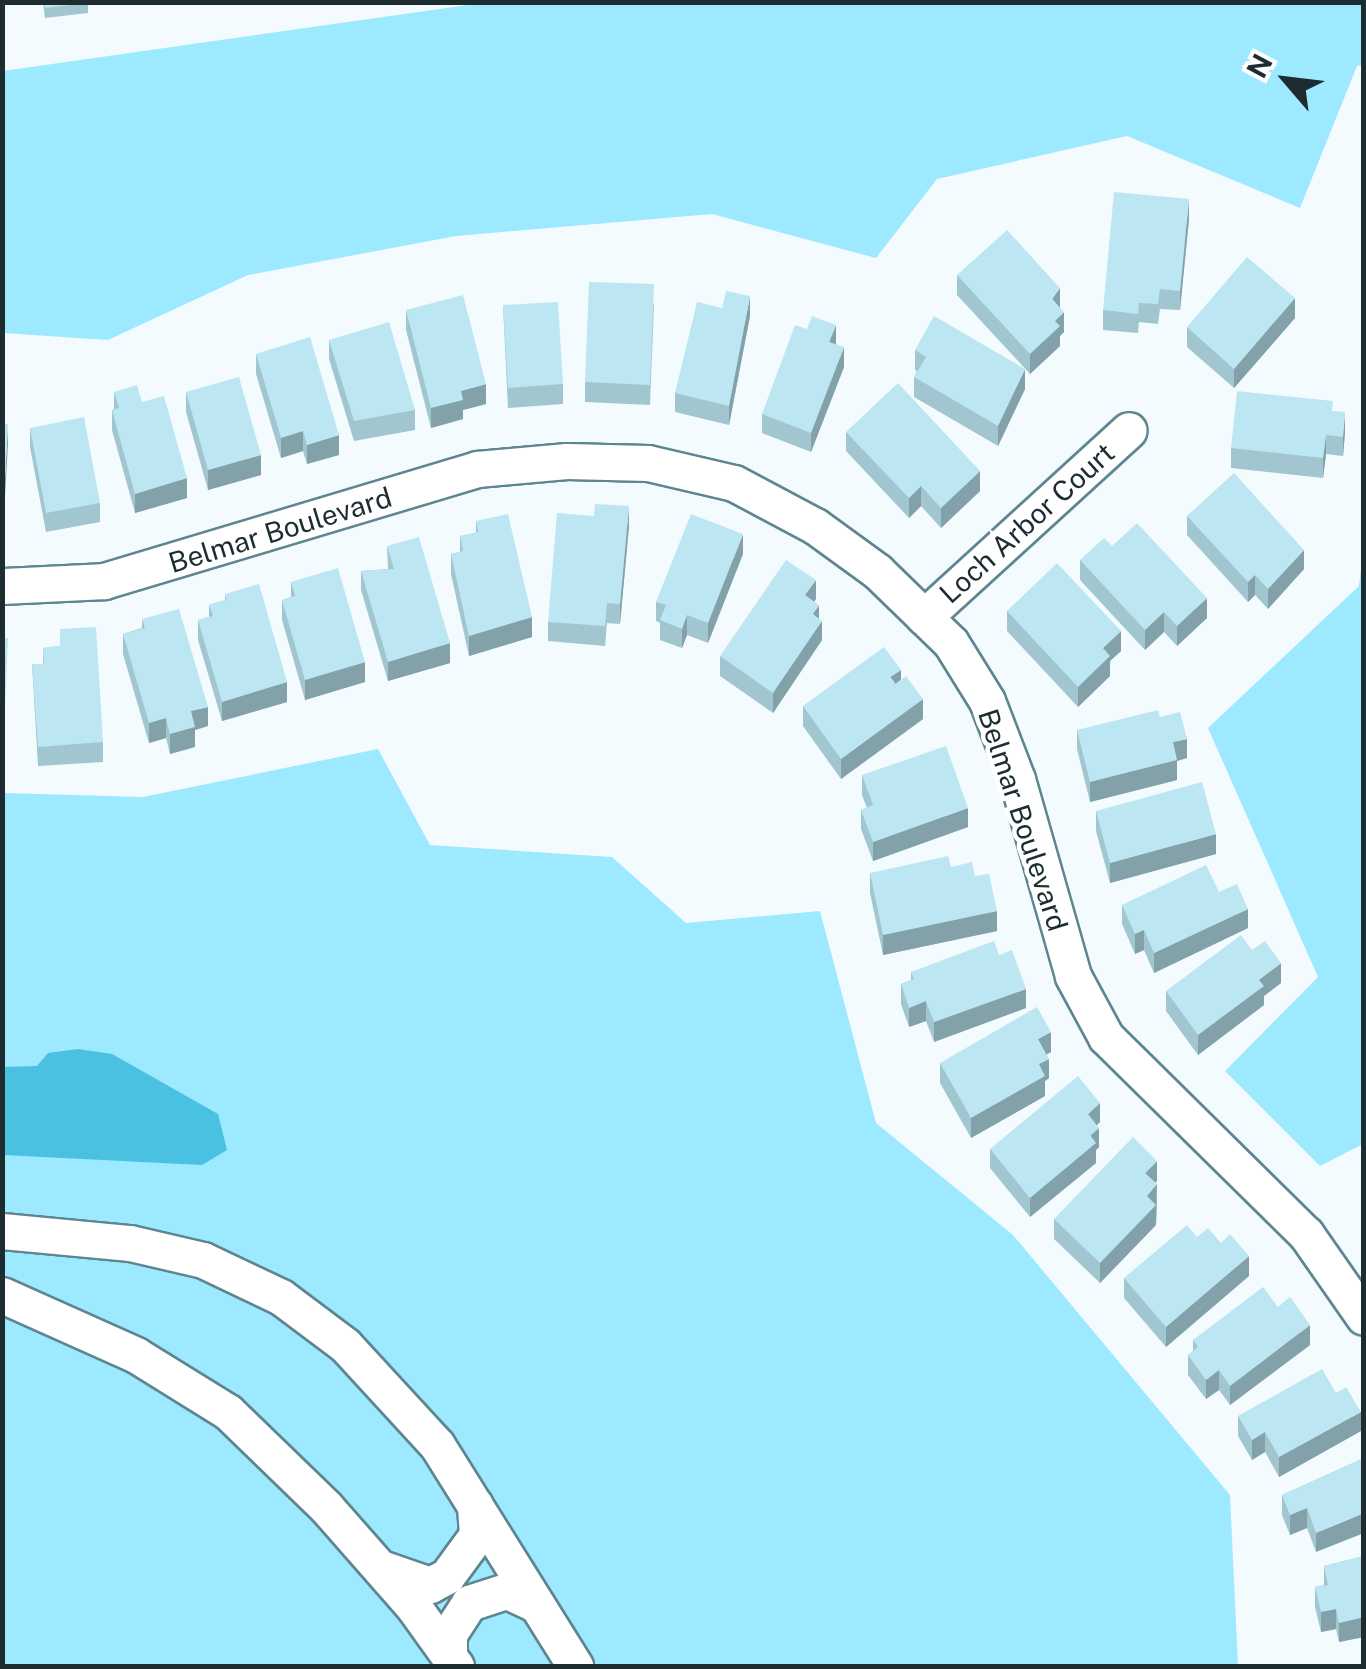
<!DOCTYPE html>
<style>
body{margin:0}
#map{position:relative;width:1366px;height:1669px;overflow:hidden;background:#f3fbfe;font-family:"Public Sans",sans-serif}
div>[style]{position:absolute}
.green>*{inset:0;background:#9de9ff}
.water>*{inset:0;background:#4ac1e0}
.roads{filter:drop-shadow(2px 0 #5e8691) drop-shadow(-2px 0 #5e8691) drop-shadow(0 2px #5e8691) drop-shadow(0 -2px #5e8691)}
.street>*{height:35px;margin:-17.5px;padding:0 17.5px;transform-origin:17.5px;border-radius:17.5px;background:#fff}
.wall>*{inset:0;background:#a1c6d0}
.shaded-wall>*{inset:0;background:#83a1a9}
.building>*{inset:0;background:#bbe6f2}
span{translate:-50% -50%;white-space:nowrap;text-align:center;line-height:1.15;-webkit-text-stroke:9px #fff;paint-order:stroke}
.street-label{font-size:28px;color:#1c2c31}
.frame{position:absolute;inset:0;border:5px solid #1c2c31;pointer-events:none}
.north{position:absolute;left:1236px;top:30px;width:100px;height:100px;-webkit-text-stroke:8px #fff;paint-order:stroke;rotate:298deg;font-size:28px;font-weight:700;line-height:40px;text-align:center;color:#1c2c31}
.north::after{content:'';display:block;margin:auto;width:35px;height:45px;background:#1c2c31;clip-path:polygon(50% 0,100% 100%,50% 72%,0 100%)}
</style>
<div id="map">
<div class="green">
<i style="clip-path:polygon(489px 2px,1363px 3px,1363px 65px,1357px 66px,1300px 208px,1127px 136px,937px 179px,876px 258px,712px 214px,456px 236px,248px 275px,108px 340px,3px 333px,3px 71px)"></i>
<i style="clip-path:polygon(1363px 551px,1363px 1144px,1320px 1166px,1225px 1071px,1318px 977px,1208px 728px,1359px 586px)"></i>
<i style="clip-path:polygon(378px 749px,430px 845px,612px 857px,686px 923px,820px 911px,876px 1123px,1013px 1235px,1230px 1495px,1238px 1666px,3px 1666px,3px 793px,143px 797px)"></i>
</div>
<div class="water">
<i style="clip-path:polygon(78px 1049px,112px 1054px,218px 1114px,227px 1150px,202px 1165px,3px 1155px,3px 1067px,37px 1066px,48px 1053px)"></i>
</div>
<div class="roads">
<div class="street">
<i style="left:2px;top:586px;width:102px;rotate:-2.8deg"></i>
<i style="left:104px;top:581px;width:389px;rotate:-16.7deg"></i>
<i style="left:477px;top:469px;width:90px;rotate:-5.1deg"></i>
<i style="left:567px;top:461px;width:81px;rotate:1.4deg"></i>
<i style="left:648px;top:463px;width:88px;rotate:13.1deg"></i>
<i style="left:734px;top:483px;width:92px;rotate:28deg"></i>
<i style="left:815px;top:526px;width:77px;rotate:36deg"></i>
<i style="left:877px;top:571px;width:103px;rotate:44.2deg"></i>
<i style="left:951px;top:643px;width:68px;rotate:58.2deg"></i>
<i style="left:987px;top:701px;width:84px;rotate:69deg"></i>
<i style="left:1017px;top:779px;width:205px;rotate:74.1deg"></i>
<i style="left:1073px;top:976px;width:69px;rotate:61.6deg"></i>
<i style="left:1106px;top:1037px;width:281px;rotate:44.6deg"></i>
<i style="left:1306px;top:1234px;width:101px;rotate:55.1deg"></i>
<i style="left:924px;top:617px;width:277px;rotate:-42.4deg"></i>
<i style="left:2px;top:1231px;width:129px;rotate:5.4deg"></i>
<i style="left:130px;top:1243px;width:75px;rotate:13.1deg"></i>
<i style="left:203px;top:1260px;width:86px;rotate:25.4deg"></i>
<i style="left:281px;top:1297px;width:80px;rotate:36.9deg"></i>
<i style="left:345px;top:1345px;width:136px;rotate:47.4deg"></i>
<i style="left:437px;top:1445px;width:261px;rotate:58deg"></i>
<i style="left:2px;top:1295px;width:147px;rotate:24.1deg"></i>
<i style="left:136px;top:1355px;width:108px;rotate:31.8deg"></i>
<i style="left:228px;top:1412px;width:136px;rotate:44.1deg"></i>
<i style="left:326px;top:1507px;width:132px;rotate:48.7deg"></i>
<i style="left:413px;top:1606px;width:74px;rotate:54.4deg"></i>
<i style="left:384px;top:1569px;width:49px;rotate:19.2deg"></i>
<i style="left:430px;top:1585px;width:19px;rotate:-28deg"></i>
<i style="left:447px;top:1576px;width:51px;rotate:-53.8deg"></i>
<i style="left:477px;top:1535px;width:30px;rotate:-94deg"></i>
<i style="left:449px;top:1657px;width:23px;rotate:-90deg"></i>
<i style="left:449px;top:1634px;width:37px;rotate:-57deg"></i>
<i style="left:469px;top:1603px;width:40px;rotate:-18deg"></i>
<i style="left:507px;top:1591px;width:33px;rotate:25deg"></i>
</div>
</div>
<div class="wall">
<i style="clip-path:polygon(43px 2px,88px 3px,88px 13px,45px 18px)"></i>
<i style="clip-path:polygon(1189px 219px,1180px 310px,1160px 309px,1158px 324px,1139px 322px,1138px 333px,1103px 330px,1103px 310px)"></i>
<i style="clip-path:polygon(957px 275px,1060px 307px,1064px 332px,1060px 336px,1060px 346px,1030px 374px,957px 295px)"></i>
<i style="clip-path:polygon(654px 304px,650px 405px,585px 402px,585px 382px)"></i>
<i style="clip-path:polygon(503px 305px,563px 384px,563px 404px,508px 408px)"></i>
<i style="clip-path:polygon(406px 310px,486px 404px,463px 410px,463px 419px,431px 428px,406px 330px)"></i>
<i style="clip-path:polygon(750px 316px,729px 425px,675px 412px,675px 393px)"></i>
<i style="clip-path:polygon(1295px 318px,1234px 388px,1187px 347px,1187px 327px)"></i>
<i style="clip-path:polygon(329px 340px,415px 410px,415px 430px,354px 441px,329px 359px)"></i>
<i style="clip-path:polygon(836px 344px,844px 367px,811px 452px,762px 433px,762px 414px)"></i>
<i style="clip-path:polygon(915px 350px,1025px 389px,998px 446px,914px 397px,914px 377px,917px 371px,915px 370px)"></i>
<i style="clip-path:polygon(256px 354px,339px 455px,307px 464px,303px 451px,281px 458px,256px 374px)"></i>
<i style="clip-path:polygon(114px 392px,142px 402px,187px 498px,135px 513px,112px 430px,112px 410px,114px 409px)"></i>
<i style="clip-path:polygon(186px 392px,261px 475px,208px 490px,186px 412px)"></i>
<i style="clip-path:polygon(1333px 411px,1345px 432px,1343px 456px,1326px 454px,1323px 478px,1231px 468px,1231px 448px)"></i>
<i style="clip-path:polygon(30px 428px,100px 503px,100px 522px,46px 532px,30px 447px)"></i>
<i style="clip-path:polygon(846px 432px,980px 491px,941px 528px,921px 506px,909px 518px,846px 451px)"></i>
<i style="clip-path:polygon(1187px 516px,1304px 569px,1268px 609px,1255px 595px,1248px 602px,1187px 535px)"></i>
<i style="clip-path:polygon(476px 521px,532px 637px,469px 656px,451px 574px,451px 554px,460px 552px,460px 536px,476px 533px)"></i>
<i style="clip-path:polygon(629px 526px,620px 624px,607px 623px,605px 646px,548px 641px,548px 622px)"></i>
<i style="clip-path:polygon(387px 546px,450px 663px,388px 681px,361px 590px,361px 571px,388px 569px)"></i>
<i style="clip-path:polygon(1112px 546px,1207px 618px,1177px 646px,1164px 632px,1145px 650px,1080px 580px,1080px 560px)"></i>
<i style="clip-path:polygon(743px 554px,708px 643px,687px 635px,682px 648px,660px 640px,660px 623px,656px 621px,656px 602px)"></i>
<i style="clip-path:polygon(291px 582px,365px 682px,305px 700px,282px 620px,282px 600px,291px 597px)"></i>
<i style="clip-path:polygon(225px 594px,287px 702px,222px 721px,198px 640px,198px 620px,209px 617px,209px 605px,225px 600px)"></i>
<i style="clip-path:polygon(816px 599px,814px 602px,819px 619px,822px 640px,773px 713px,720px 676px,720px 656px)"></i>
<i style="clip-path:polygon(1007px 611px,1121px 651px,1110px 661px,1110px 676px,1078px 707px,1007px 631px)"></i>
<i style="clip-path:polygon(142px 619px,208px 726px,195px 730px,195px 747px,170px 754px,166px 738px,149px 743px,123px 654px,123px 634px,142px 628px)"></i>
<i style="clip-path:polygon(60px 629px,103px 742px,103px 762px,38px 766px,32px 664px,43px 664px,43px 648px,60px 646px)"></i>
<i style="clip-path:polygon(901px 680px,923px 719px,841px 779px,803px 726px,803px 706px)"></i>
<i style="clip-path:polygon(1160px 717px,1187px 758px,1177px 761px,1177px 780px,1090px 802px,1077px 749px,1077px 730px)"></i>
<i style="clip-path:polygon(862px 775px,968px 827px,873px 861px,861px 829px,861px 810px,867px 808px,862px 795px)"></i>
<i style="clip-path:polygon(1096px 811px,1216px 854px,1110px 883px,1096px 831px)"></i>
<i style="clip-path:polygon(951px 867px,975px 876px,997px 931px,883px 955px,870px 893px,870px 873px)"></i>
<i style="clip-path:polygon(1219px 892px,1248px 928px,1154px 973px,1144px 950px,1135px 954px,1122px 924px,1122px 905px)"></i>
<i style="clip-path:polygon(1252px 950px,1281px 983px,1264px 996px,1264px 1005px,1198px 1055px,1166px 1011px,1166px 991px)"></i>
<i style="clip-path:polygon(999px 955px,1026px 1008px,934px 1042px,926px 1021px,909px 1027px,901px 1004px,901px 984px,911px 980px,911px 972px)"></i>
<i style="clip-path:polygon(1051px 1052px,1047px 1054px,1049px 1078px,1045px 1081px,1045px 1096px,971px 1138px,940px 1083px,940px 1063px)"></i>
<i style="clip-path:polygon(1100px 1122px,1097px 1125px,1099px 1147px,1096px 1150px,1096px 1163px,1030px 1217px,990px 1168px,990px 1149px)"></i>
<i style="clip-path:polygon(1157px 1181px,1155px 1182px,1157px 1204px,1156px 1225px,1100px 1283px,1054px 1239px,1054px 1219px)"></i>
<i style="clip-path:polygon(1197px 1237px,1249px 1276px,1166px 1347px,1124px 1298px,1124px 1278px)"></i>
<i style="clip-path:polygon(1278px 1307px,1310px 1345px,1230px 1405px,1219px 1390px,1206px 1399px,1188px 1375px,1188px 1355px,1193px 1351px,1193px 1340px)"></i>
<i style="clip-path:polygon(1336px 1393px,1361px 1431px,1279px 1477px,1265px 1452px,1252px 1460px,1238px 1436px,1238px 1416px)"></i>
<i style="clip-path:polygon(1364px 1458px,1316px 1552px,1307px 1528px,1290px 1535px,1282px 1515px,1282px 1495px)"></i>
<i style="clip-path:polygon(1364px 1556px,1364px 1637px,1339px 1642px,1336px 1629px,1321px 1632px,1315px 1607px,1315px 1587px,1324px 1585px,1324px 1566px)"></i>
</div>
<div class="shaded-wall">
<i style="clip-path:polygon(1189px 199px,1189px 219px,1180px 310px,1180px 291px)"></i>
<i style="clip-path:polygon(1060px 288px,1060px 308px,1052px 299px)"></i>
<i style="clip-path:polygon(750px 296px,750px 316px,729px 425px,729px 406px)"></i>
<i style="clip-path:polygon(1295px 298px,1295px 318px,1234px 388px,1234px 369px)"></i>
<i style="clip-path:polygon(1064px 312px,1064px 332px,1060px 336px,1060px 346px,1030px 374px,1030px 354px,1055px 321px)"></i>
<i style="clip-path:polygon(836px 325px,836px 345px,829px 342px)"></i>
<i style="clip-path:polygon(844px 347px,844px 367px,811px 452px,811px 433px)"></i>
<i style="clip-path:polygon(1025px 369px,1025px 389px,998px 446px,998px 426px)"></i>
<i style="clip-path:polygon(486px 384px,486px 404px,463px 410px,463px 419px,431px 428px,431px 408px,461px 391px)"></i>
<i style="clip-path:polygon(1345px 412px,1345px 432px,1343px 456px,1343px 437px)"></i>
<i style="clip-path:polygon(8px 424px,8px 444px,3px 532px,3px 513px)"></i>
<i style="clip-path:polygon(303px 431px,303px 451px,281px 458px,281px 438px)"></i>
<i style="clip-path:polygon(339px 435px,339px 455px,307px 464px,307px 445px)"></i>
<i style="clip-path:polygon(1326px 435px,1326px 454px,1323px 478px,1323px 458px)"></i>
<i style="clip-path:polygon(261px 455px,261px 475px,208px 490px,208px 470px)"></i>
<i style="clip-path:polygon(980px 471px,980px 491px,941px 528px,941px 508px)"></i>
<i style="clip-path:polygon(187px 478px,187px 498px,135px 513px,135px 494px)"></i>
<i style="clip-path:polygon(921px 486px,921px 506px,909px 518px,909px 498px)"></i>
<i style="clip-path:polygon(629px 506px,629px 526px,620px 624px,620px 604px)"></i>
<i style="clip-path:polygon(743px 534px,743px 554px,708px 643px,708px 623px)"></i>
<i style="clip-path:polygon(1304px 550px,1304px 569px,1268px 609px,1268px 589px)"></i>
<i style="clip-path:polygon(1255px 575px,1255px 595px,1248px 602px,1248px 582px)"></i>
<i style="clip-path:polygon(816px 580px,816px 599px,805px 615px,805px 595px)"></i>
<i style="clip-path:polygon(1207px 598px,1207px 618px,1177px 646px,1177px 626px)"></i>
<i style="clip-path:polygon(819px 605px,819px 625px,822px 621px,822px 640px,773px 713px,773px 693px,813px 614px)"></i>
<i style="clip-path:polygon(1164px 612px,1164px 632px,1145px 650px,1145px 630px)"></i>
<i style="clip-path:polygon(687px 615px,687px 635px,682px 648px,682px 629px)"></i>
<i style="clip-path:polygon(532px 617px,532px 637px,469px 656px,469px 636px)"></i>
<i style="clip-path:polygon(1121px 631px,1121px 651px,1110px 661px,1110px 676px,1078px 707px,1078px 687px,1103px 648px)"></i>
<i style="clip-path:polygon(450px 643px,450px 663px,388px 681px,388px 662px)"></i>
<i style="clip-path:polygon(365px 662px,365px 682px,305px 700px,305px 680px)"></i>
<i style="clip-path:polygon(901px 670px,901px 690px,890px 677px)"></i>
<i style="clip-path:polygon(287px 682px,287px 702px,222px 721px,222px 702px)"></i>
<i style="clip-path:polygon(923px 699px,923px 719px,841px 779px,841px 759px)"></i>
<i style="clip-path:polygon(208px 707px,208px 726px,195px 730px,195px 747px,170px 754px,170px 734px,191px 711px)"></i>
<i style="clip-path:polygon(166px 718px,166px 738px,149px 743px,149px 723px)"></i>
<i style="clip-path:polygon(1187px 739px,1187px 758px,1177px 761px,1177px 780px,1090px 802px,1090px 782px,1173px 742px)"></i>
<i style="clip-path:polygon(968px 808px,968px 827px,873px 861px,873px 842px)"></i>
<i style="clip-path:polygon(1216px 834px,1216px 854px,1110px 883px,1110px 863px)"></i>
<i style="clip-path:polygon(1248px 909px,1248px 928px,1154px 973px,1154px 953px)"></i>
<i style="clip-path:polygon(997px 911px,997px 931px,883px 955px,883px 935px)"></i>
<i style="clip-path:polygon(1144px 930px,1144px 950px,1135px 954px,1135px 934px)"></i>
<i style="clip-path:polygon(1281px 963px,1281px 983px,1264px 996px,1264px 1005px,1198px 1055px,1198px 1035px,1259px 980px)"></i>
<i style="clip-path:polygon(1026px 989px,1026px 1008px,934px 1042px,934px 1022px)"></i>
<i style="clip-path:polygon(926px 1001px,926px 1021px,909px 1027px,909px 1008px)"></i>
<i style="clip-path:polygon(1051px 1032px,1051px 1052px,1038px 1059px,1038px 1039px)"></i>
<i style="clip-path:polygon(1049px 1059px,1049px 1078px,1045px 1081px,1045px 1096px,971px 1138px,971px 1118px,1039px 1064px)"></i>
<i style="clip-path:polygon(1100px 1103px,1100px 1122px,1088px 1133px,1088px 1114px)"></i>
<i style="clip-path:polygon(1099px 1128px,1099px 1147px,1096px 1150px,1096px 1163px,1030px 1217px,1030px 1198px)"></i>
<i style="clip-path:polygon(1157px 1161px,1157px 1181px,1145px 1193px,1145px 1173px)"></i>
<i style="clip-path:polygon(1157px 1184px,1156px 1225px,1100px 1283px,1100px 1263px,1147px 1196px)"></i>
<i style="clip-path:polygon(1249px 1256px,1249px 1276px,1166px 1347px,1166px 1327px)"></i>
<i style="clip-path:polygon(1310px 1325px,1310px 1345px,1230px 1405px,1230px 1386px)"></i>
<i style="clip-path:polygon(1219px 1370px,1219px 1390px,1206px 1399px,1206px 1380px)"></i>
<i style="clip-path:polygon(1361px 1412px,1361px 1431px,1279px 1477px,1279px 1457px)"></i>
<i style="clip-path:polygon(1265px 1432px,1265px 1452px,1252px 1460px,1252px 1440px)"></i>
<i style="clip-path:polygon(1307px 1508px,1307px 1528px,1290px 1535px,1290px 1515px)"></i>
<i style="clip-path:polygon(1364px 1513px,1364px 1533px,1316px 1552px,1316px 1533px)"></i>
<i style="clip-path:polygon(1336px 1609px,1336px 1629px,1321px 1632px,1321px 1612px)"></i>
<i style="clip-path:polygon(1364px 1617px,1364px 1637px,1339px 1642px,1339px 1623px)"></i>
</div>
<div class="building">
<i style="clip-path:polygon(44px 2px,88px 2px,88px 3px,45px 8px)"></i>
<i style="clip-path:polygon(1114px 192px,1189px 199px,1180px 291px,1160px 289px,1158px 304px,1139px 303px,1138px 314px,1103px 310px)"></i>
<i style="clip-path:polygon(1007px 230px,1060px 288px,1052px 299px,1064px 312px,1055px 321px,1060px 326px,1030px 354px,957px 275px)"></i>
<i style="clip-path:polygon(1247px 257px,1295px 298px,1234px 369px,1187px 327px)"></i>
<i style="clip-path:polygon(589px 282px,654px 284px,650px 385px,585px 382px)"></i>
<i style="clip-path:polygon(726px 291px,750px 296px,729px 406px,675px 393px,697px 302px,722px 308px)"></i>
<i style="clip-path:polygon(463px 295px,486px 384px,461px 391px,463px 400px,431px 408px,406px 310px)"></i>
<i style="clip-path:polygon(558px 302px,563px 384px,508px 388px,503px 305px)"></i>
<i style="clip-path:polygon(812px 316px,836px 325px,829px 342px,844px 347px,811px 433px,762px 414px,795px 325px,807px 329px)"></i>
<i style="clip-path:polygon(934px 316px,1025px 369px,998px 426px,914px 377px,926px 357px,915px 350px)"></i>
<i style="clip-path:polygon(389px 322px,415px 410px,354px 421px,329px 340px)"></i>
<i style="clip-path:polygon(310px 337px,339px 435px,307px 445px,303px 431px,281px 438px,256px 354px)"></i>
<i style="clip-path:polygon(239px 377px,261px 455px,208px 470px,186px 392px)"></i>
<i style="clip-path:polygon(898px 383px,980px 471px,941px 508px,921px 486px,909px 498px,846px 432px)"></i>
<i style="clip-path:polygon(137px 385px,142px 402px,164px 396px,187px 478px,135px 494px,112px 410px,119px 408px,114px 392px)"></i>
<i style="clip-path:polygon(1237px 391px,1333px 401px,1332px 411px,1345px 412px,1343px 437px,1326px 435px,1323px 458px,1231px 448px)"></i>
<i style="clip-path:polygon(84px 417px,100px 503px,46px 513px,30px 428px)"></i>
<i style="clip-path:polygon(2px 424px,8px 424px,3px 513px,2px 512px)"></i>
<i style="clip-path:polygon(1234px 473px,1304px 550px,1268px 589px,1255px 575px,1248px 582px,1187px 516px)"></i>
<i style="clip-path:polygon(595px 504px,629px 506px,620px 604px,607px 603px,605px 626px,548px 622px,557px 513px,594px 516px)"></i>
<i style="clip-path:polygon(508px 514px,532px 617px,469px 636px,451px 554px,463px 551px,460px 536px,478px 532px,476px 521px)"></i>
<i style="clip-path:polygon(691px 514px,743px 534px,708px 623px,687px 615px,682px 629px,660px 620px,666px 605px,656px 602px)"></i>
<i style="clip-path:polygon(1137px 523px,1207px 598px,1177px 626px,1164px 612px,1145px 630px,1080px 560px,1104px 538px,1112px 546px)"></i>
<i style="clip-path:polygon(419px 537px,450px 643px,388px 662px,361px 571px,394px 569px,387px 546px)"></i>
<i style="clip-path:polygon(786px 560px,816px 580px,805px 595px,819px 605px,813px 614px,822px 621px,773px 693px,720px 656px)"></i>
<i style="clip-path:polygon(1057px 563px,1121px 631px,1103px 648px,1110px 656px,1078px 687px,1007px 611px)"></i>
<i style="clip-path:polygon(338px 568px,365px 662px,305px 680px,282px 600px,295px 596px,291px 582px)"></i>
<i style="clip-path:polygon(259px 584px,287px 682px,222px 702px,198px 620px,213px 616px,209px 605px,226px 600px,225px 594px)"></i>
<i style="clip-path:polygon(179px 609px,208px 707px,191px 711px,195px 727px,170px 734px,166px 718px,149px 723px,123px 634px,145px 628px,142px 619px)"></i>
<i style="clip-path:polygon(96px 627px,103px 742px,38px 747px,32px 664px,44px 664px,43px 648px,60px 646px,60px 629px)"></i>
<i style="clip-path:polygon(2px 638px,8px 638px,3px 753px,2px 753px)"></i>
<i style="clip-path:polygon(884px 647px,901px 670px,890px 677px,895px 684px,906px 676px,923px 699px,841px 759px,803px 706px)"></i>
<i style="clip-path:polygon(1158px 710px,1160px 717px,1180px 712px,1187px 739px,1173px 742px,1177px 760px,1090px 782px,1077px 730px)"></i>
<i style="clip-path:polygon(946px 746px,968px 808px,873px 842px,861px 810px,873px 805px,862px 775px)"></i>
<i style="clip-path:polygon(1202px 782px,1216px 834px,1110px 863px,1096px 811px)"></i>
<i style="clip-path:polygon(948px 856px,951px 867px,972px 862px,975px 876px,989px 874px,997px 911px,883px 935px,870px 873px)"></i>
<i style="clip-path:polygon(1206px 865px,1219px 892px,1237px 884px,1248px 909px,1154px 953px,1144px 930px,1135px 934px,1122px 905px)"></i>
<i style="clip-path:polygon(1241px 935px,1252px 950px,1265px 941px,1281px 963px,1259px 980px,1264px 986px,1198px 1035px,1166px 991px)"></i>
<i style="clip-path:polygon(994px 941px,999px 955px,1012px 950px,1026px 989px,934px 1022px,926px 1001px,909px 1008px,901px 984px,914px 979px,911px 972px)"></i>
<i style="clip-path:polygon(1037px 1007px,1051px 1032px,1038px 1039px,1049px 1059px,1039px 1064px,1045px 1076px,971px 1118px,940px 1063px)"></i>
<i style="clip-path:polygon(1078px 1076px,1100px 1103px,1088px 1114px,1099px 1128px,1090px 1135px,1096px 1143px,1030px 1198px,990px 1149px)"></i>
<i style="clip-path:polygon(1133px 1137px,1157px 1161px,1145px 1173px,1157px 1184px,1147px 1196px,1156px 1205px,1100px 1263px,1054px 1219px)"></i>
<i style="clip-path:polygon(1187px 1225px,1197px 1237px,1208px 1228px,1221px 1243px,1230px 1234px,1249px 1256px,1166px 1327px,1124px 1278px)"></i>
<i style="clip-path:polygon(1263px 1287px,1278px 1307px,1290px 1297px,1310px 1325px,1230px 1386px,1219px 1370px,1206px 1380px,1188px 1355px,1198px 1347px,1193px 1340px)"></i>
<i style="clip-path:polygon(1322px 1369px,1336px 1393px,1346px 1387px,1361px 1412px,1279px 1457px,1265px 1432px,1252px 1440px,1238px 1416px)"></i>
<i style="clip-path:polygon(1364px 1458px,1364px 1513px,1316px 1533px,1307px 1508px,1290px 1515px,1282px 1495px)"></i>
<i style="clip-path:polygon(1364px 1556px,1364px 1617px,1339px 1623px,1336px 1609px,1321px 1612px,1315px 1587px,1328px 1585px,1324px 1566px)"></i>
</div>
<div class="street-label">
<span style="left:1027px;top:523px;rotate:-42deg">Loch Arbor Court</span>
<span style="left:280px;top:530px;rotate:-17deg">Belmar Boulevard</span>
<span style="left:1023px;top:820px;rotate:72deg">Belmar Boulevard</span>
</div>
<div class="frame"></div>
<div class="north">N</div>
</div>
